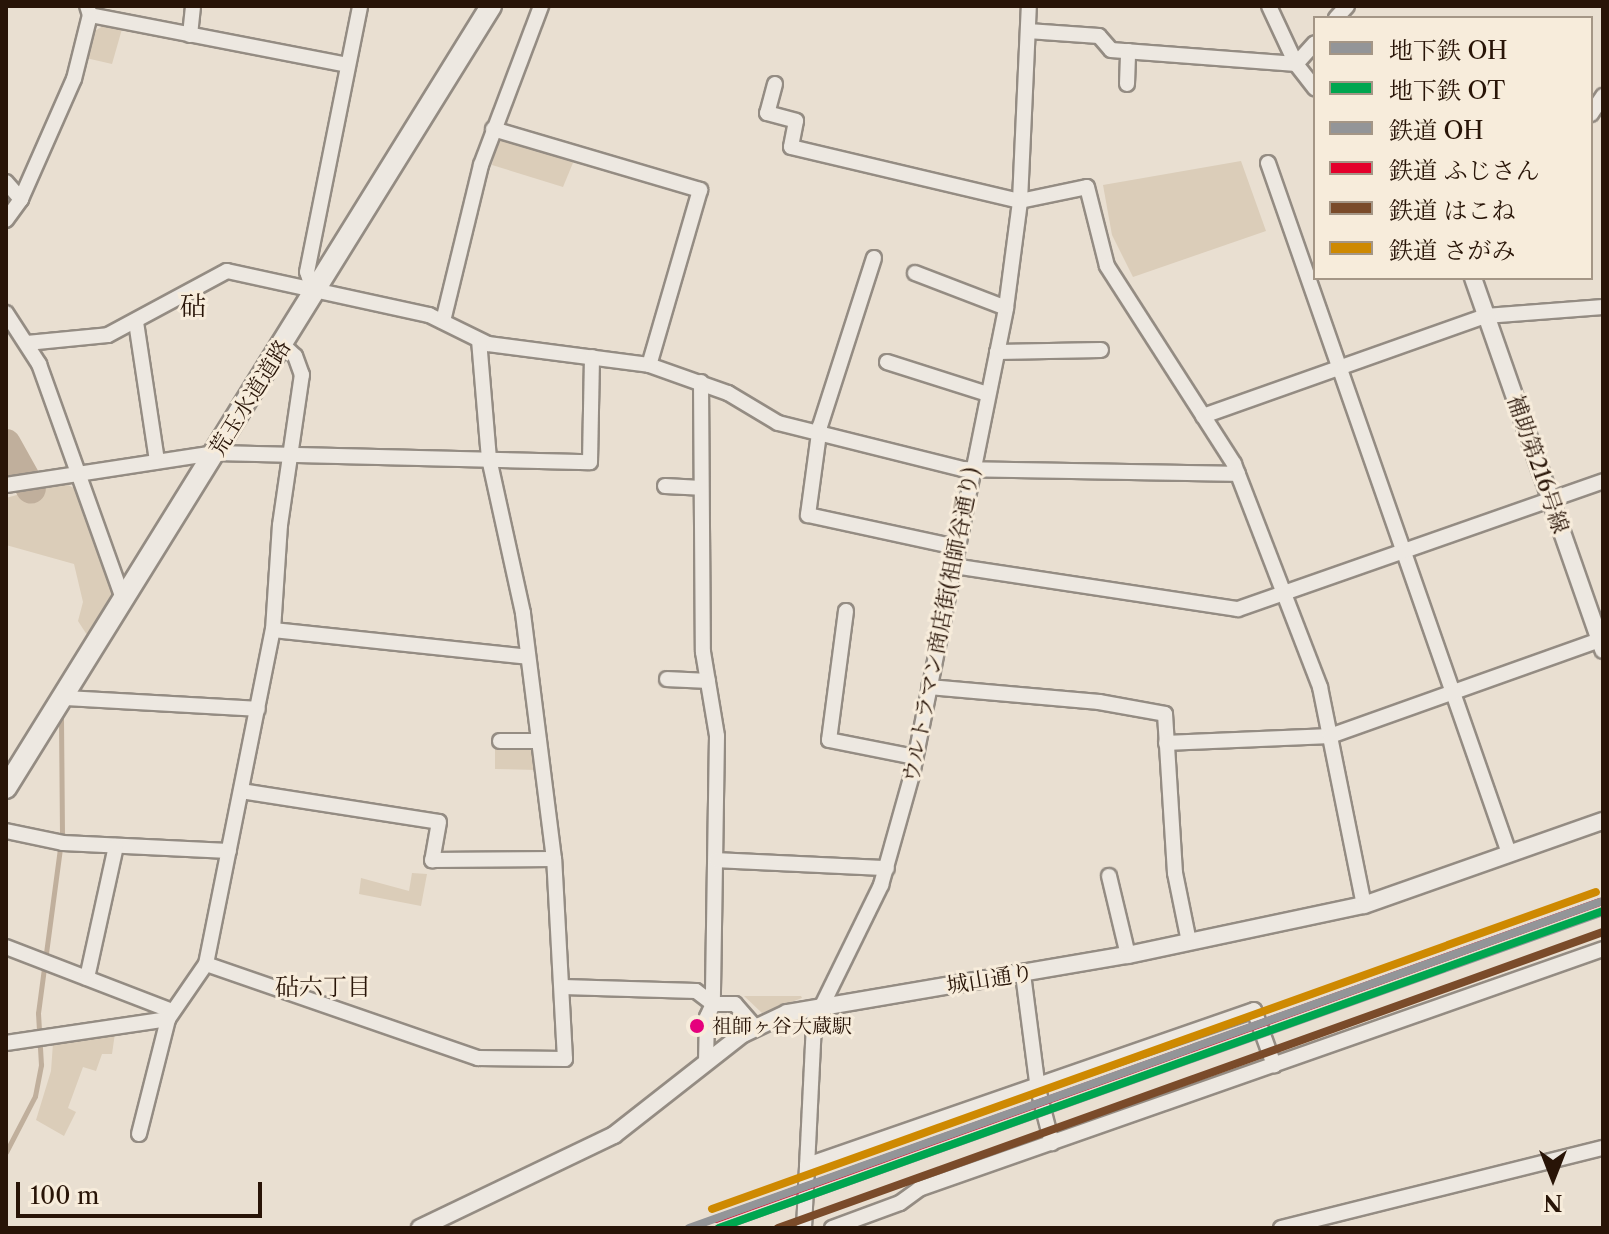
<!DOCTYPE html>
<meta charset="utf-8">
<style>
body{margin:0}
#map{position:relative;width:1609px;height:1234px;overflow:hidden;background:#e9dfd1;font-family:"Libre Caslon Text","Noto Serif JP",serif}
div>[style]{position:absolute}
.green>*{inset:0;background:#dbcdb9}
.stream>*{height:5px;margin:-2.5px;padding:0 2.5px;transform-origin:2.5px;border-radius:2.5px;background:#c0af9c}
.river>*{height:30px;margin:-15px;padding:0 15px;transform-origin:15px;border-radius:15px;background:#c0af9c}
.roads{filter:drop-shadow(2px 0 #948c83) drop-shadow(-2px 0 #948c83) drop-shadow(0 2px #948c83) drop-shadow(0 -2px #948c83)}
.minor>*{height:14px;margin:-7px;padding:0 7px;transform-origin:7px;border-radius:7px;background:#ede8e1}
.tertiary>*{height:16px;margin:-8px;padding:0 8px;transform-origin:8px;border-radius:8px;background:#ede8e1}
.secondary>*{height:20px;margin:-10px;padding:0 10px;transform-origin:10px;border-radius:10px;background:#ede8e1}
.rail-1>*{height:8px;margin:-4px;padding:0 4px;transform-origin:4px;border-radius:4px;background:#939598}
.rail-2>*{height:8px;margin:-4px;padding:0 4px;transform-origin:4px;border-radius:4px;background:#e4002b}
.rail-3>*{height:8px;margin:-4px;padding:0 4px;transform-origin:4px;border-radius:4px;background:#7a4b2a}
.rail-4>*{height:8px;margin:-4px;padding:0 4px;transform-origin:4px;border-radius:4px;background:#ce8901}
.metro-1>*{height:8px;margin:-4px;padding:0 4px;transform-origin:4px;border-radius:4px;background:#939598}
.metro-2>*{height:8px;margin:-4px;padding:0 4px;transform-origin:4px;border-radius:4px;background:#00a650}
.dots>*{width:22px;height:22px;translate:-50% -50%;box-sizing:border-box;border:4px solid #f7ecdb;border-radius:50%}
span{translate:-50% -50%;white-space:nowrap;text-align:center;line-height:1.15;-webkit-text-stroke:6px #f7ecdb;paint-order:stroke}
.bus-label{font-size:20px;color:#281407}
.left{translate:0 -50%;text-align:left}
.street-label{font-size:22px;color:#281407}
.neighbourhood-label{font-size:24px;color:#281407}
.quarter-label{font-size:26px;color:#281407}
.frame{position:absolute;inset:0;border:8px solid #281407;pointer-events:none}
.legend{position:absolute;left:1313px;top:16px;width:280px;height:264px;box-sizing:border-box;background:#f7ecdb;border:2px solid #a49686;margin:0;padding:10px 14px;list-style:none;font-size:24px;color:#281407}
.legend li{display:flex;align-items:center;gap:16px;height:40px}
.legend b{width:40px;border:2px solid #a49686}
.north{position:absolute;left:1513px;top:1138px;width:80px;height:80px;-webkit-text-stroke:6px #f7ecdb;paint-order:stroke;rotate:180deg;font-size:22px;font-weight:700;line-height:32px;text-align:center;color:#281407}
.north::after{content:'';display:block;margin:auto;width:28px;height:36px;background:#281407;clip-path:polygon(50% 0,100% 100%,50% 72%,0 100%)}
.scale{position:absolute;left:16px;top:1182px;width:246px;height:36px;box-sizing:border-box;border:4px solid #281407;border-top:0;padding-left:10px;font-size:24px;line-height:28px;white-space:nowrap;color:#281407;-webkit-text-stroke:6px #f7ecdb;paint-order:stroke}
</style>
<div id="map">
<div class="green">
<i style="clip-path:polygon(103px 26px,122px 29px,112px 64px,86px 58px,93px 32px)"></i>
<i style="clip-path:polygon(499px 135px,575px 158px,563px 187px,492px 165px)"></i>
<i style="clip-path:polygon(1241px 161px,1266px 231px,1133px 277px,1112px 235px,1103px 185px)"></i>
<i style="clip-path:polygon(62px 482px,74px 488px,113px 593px,89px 638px,78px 621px,83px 602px,74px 564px,6px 545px,6px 498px)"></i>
<i style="clip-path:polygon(531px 747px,538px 754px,537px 770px,495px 769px,495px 748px)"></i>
<i style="clip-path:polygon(412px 873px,427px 874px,421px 906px,359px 894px,361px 878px,409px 891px)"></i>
<i style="clip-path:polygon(744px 996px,801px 996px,802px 998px,762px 1013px)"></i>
<i style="clip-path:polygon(115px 1033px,112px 1054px,102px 1054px,96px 1071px,83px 1067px,68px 1108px,76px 1112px,64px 1136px,36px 1120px,51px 1071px,53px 1043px)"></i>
</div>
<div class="stream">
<i style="left:6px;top:1152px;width:63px;rotate:-62.6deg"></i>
<i style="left:35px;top:1096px;width:32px;rotate:-79deg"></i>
<i style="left:41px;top:1065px;width:52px;rotate:-93.3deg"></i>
<i style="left:38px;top:1013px;width:181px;rotate:-82.4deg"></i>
<i style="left:62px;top:834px;width:115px;rotate:-90.5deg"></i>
</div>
<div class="river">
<i style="left:6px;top:444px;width:51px;rotate:60.9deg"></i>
</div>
<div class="roads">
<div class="minor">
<i style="left:1269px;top:6px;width:64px;rotate:65deg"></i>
<i style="left:1296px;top:64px;width:31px;rotate:52deg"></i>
<i style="left:90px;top:15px;width:262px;rotate:11deg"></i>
<i style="left:1336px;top:18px;width:16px;rotate:-47deg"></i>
<i style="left:1028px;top:31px;width:71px;rotate:4deg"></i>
<i style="left:1099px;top:36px;width:18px;rotate:49deg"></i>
<i style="left:1111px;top:50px;width:186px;rotate:4.3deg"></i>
<i style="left:1296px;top:64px;width:28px;rotate:-48deg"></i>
<i style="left:190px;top:35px;width:29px;rotate:-84deg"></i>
<i style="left:775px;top:84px;width:30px;rotate:105deg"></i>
<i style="left:767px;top:113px;width:30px;rotate:15deg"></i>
<i style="left:796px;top:121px;width:26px;rotate:101deg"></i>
<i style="left:791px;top:147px;width:235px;rotate:13.3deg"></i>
<i style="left:1020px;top:201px;width:68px;rotate:-11.8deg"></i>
<i style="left:1087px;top:187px;width:81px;rotate:75.8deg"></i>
<i style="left:1107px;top:266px;width:235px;rotate:57.3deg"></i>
<i style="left:1234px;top:464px;width:239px;rotate:68.9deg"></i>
<i style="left:1320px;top:687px;width:222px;rotate:78.6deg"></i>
<i style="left:1127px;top:84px;width:33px;rotate:-88deg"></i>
<i style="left:1591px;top:114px;width:22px;rotate:-56deg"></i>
<i style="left:493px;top:129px;width:216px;rotate:16.4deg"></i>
<i style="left:700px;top:190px;width:182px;rotate:106.2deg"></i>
<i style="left:1268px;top:163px;width:731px;rotate:70.75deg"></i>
<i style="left:6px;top:182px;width:23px;rotate:49deg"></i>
<i style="left:6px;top:220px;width:26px;rotate:-54deg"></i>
<i style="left:21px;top:199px;width:131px;rotate:-66.2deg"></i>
<i style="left:74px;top:79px;width:66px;rotate:-76deg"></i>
<i style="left:90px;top:15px;width:9px;rotate:-108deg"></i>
<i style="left:874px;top:258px;width:176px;rotate:107.8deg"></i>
<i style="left:820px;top:426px;width:90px;rotate:97.7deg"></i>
<i style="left:808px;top:515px;width:151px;rotate:12.2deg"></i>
<i style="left:915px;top:273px;width:97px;rotate:21deg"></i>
<i style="left:314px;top:293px;width:22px;rotate:-108deg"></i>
<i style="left:307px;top:272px;width:271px;rotate:-78.7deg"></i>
<i style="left:6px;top:313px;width:61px;rotate:57.1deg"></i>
<i style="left:39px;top:364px;width:252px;rotate:70.3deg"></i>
<i style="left:443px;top:321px;width:161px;rotate:-76.3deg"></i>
<i style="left:481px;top:165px;width:170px;rotate:-69.3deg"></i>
<i style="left:136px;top:322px;width:141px;rotate:81.4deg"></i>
<i style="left:27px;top:343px;width:81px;rotate:-5.6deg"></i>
<i style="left:108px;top:335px;width:135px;rotate:-28.3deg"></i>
<i style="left:227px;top:271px;width:207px;rotate:12.3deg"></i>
<i style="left:429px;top:315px;width:66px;rotate:26.2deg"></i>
<i style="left:488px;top:344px;width:162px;rotate:7.4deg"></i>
<i style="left:649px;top:365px;width:84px;rotate:19.5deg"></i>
<i style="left:728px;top:393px;width:58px;rotate:31deg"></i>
<i style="left:778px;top:423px;width:191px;rotate:14deg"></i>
<i style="left:963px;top:469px;width:275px;rotate:1deg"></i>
<i style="left:997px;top:352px;width:104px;rotate:-1.1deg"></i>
<i style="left:887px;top:362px;width:106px;rotate:17.6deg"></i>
<i style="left:701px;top:382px;width:270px;rotate:89.6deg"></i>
<i style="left:703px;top:652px;width:85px;rotate:80.5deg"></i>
<i style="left:717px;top:736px;width:268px;rotate:90.9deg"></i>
<i style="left:1203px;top:416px;width:300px;rotate:-19.5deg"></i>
<i style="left:1486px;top:316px;width:117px;rotate:-4.4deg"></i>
<i style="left:6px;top:485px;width:212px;rotate:-8.7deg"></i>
<i style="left:216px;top:453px;width:374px;rotate:1.4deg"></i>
<i style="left:590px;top:462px;width:105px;rotate:-88.9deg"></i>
<i style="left:665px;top:486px;width:36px;rotate:3deg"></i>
<i style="left:953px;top:566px;width:288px;rotate:8.6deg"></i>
<i style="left:1238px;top:609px;width:387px;rotate:-19.3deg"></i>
<i style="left:846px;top:611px;width:130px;rotate:97.5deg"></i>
<i style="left:829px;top:740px;width:88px;rotate:11.2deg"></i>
<i style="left:273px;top:630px;width:256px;rotate:6deg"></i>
<i style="left:667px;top:679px;width:41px;rotate:2.8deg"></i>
<i style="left:929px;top:687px;width:171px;rotate:5deg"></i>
<i style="left:1099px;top:702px;width:67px;rotate:10.3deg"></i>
<i style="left:1165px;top:714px;width:159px;rotate:86.4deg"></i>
<i style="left:1175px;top:873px;width:70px;rotate:78.5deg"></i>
<i style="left:64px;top:698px;width:194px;rotate:3.2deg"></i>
<i style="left:500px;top:741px;width:39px"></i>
<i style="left:1166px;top:743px;width:164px;rotate:-2.4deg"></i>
<i style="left:1330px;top:736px;width:290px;rotate:-19.6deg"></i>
<i style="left:241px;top:791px;width:200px;rotate:8.9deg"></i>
<i style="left:439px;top:822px;width:39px;rotate:100deg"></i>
<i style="left:432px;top:860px;width:122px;rotate:-0.5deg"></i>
<i style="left:6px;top:831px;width:58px;rotate:11.9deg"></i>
<i style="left:63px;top:843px;width:166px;rotate:2.8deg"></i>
<i style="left:716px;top:860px;width:171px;rotate:2.7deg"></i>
<i style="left:1109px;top:876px;width:81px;rotate:76.5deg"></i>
<i style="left:6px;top:947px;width:178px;rotate:21.1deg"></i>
<i style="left:206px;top:964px;width:288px;rotate:19.1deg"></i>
<i style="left:478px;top:1058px;width:87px;rotate:0.7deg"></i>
<i style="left:565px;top:1059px;width:200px;rotate:-93.1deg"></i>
<i style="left:554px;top:859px;width:248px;rotate:-97.2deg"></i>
<i style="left:523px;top:613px;width:158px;rotate:-102.4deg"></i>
<i style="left:489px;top:459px;width:119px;rotate:-94.8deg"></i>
<i style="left:1023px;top:974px;width:116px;rotate:82.6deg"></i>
<i style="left:1038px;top:1089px;width:56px;rotate:75.5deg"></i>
<i style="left:87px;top:978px;width:135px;rotate:-77.6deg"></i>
<i style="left:563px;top:987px;width:133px;rotate:1.7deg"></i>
<i style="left:696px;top:991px;width:21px;rotate:37deg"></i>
<i style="left:6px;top:1043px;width:164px;rotate:-8.4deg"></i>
<i style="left:706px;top:1063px;width:46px;rotate:-88.8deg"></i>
<i style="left:707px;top:1017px;width:14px;rotate:-65deg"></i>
<i style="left:713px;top:1004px;width:22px"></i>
<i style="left:735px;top:1004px;width:30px;rotate:49deg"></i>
<i style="left:139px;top:1134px;width:119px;rotate:-75.8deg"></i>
<i style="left:168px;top:1019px;width:67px;rotate:-55.4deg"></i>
<i style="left:206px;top:964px;width:341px;rotate:-78.7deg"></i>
<i style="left:273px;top:630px;width:105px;rotate:-86.2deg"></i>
<i style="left:280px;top:525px;width:152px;rotate:-81.7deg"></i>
<i style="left:302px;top:375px;width:20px;rotate:-110deg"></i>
<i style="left:295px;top:356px;width:16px;rotate:-137deg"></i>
<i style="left:807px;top:1165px;width:473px;rotate:-19.1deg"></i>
<i style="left:1254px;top:1010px;width:59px;rotate:70deg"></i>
<i style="left:804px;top:1228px;width:206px;rotate:-87.2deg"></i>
<i style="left:814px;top:1022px;width:153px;rotate:-63.9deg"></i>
<i style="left:881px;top:885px;width:114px;rotate:-74.3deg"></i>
<i style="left:912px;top:775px;width:476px;rotate:-78.6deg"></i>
<i style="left:1006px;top:308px;width:108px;rotate:-82.5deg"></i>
<i style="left:1020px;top:201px;width:195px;rotate:-87.4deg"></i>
<i style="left:832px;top:1228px;width:72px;rotate:-20.2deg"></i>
<i style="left:900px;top:1203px;width:24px;rotate:-36deg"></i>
<i style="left:919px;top:1189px;width:725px;rotate:-19.33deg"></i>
<i style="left:1281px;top:1228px;width:332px;rotate:-14deg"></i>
</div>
<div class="tertiary">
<i style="left:1473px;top:278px;width:394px;rotate:70.7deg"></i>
<i style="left:420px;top:1228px;width:215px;rotate:-25.6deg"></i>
<i style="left:614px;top:1135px;width:164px;rotate:-38.1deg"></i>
<i style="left:743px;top:1034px;width:49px;rotate:-25.5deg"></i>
<i style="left:787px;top:1013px;width:346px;rotate:-9.7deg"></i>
<i style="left:1128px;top:955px;width:241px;rotate:-12deg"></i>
<i style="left:1364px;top:905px;width:253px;rotate:-19.4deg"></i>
</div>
<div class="secondary">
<i style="left:6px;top:788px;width:920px;rotate:-58.19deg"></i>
</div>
</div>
<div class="rail-1">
<i style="left:719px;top:1228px;width:939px;rotate:-19.67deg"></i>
</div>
<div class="rail-2">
<i style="left:716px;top:1219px;width:939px;rotate:-19.73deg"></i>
</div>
<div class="rail-3">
<i style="left:778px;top:1228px;width:876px;rotate:-19.74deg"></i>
</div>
<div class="rail-4">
<i style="left:712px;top:1209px;width:939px;rotate:-19.73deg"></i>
</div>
<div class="metro-1">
<i style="left:689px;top:1228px;width:971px;rotate:-19.69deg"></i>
</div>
<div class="metro-2">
<i style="left:719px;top:1228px;width:939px;rotate:-19.73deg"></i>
</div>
<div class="dots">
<i style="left:697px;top:1026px;background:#e5007d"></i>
</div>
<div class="bus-label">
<span class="left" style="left:712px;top:1026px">祖師ヶ谷大蔵駅</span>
</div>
<div class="street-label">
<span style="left:250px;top:398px;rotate:-58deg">荒玉水道道路</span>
<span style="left:1538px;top:464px;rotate:71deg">補助第216号線</span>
<span style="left:941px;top:625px;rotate:-79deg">ウルトラマン商店街(祖師谷通り)</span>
<span style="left:990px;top:979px;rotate:-9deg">城山通り</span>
</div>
<div class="neighbourhood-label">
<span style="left:323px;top:987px">砧六丁目</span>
</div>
<div class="quarter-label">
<span style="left:193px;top:307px">砧</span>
</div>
<div class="frame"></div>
<ul class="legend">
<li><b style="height:10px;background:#939598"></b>地下鉄 OH</li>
<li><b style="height:10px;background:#00a650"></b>地下鉄 OT</li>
<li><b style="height:10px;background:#939598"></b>鉄道 OH</li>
<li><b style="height:10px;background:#e4002b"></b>鉄道 ふじさん</li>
<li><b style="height:10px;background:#7a4b2a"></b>鉄道 はこね</li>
<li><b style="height:10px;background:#ce8901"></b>鉄道 さがみ</li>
</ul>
<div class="north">N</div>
<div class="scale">100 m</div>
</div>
